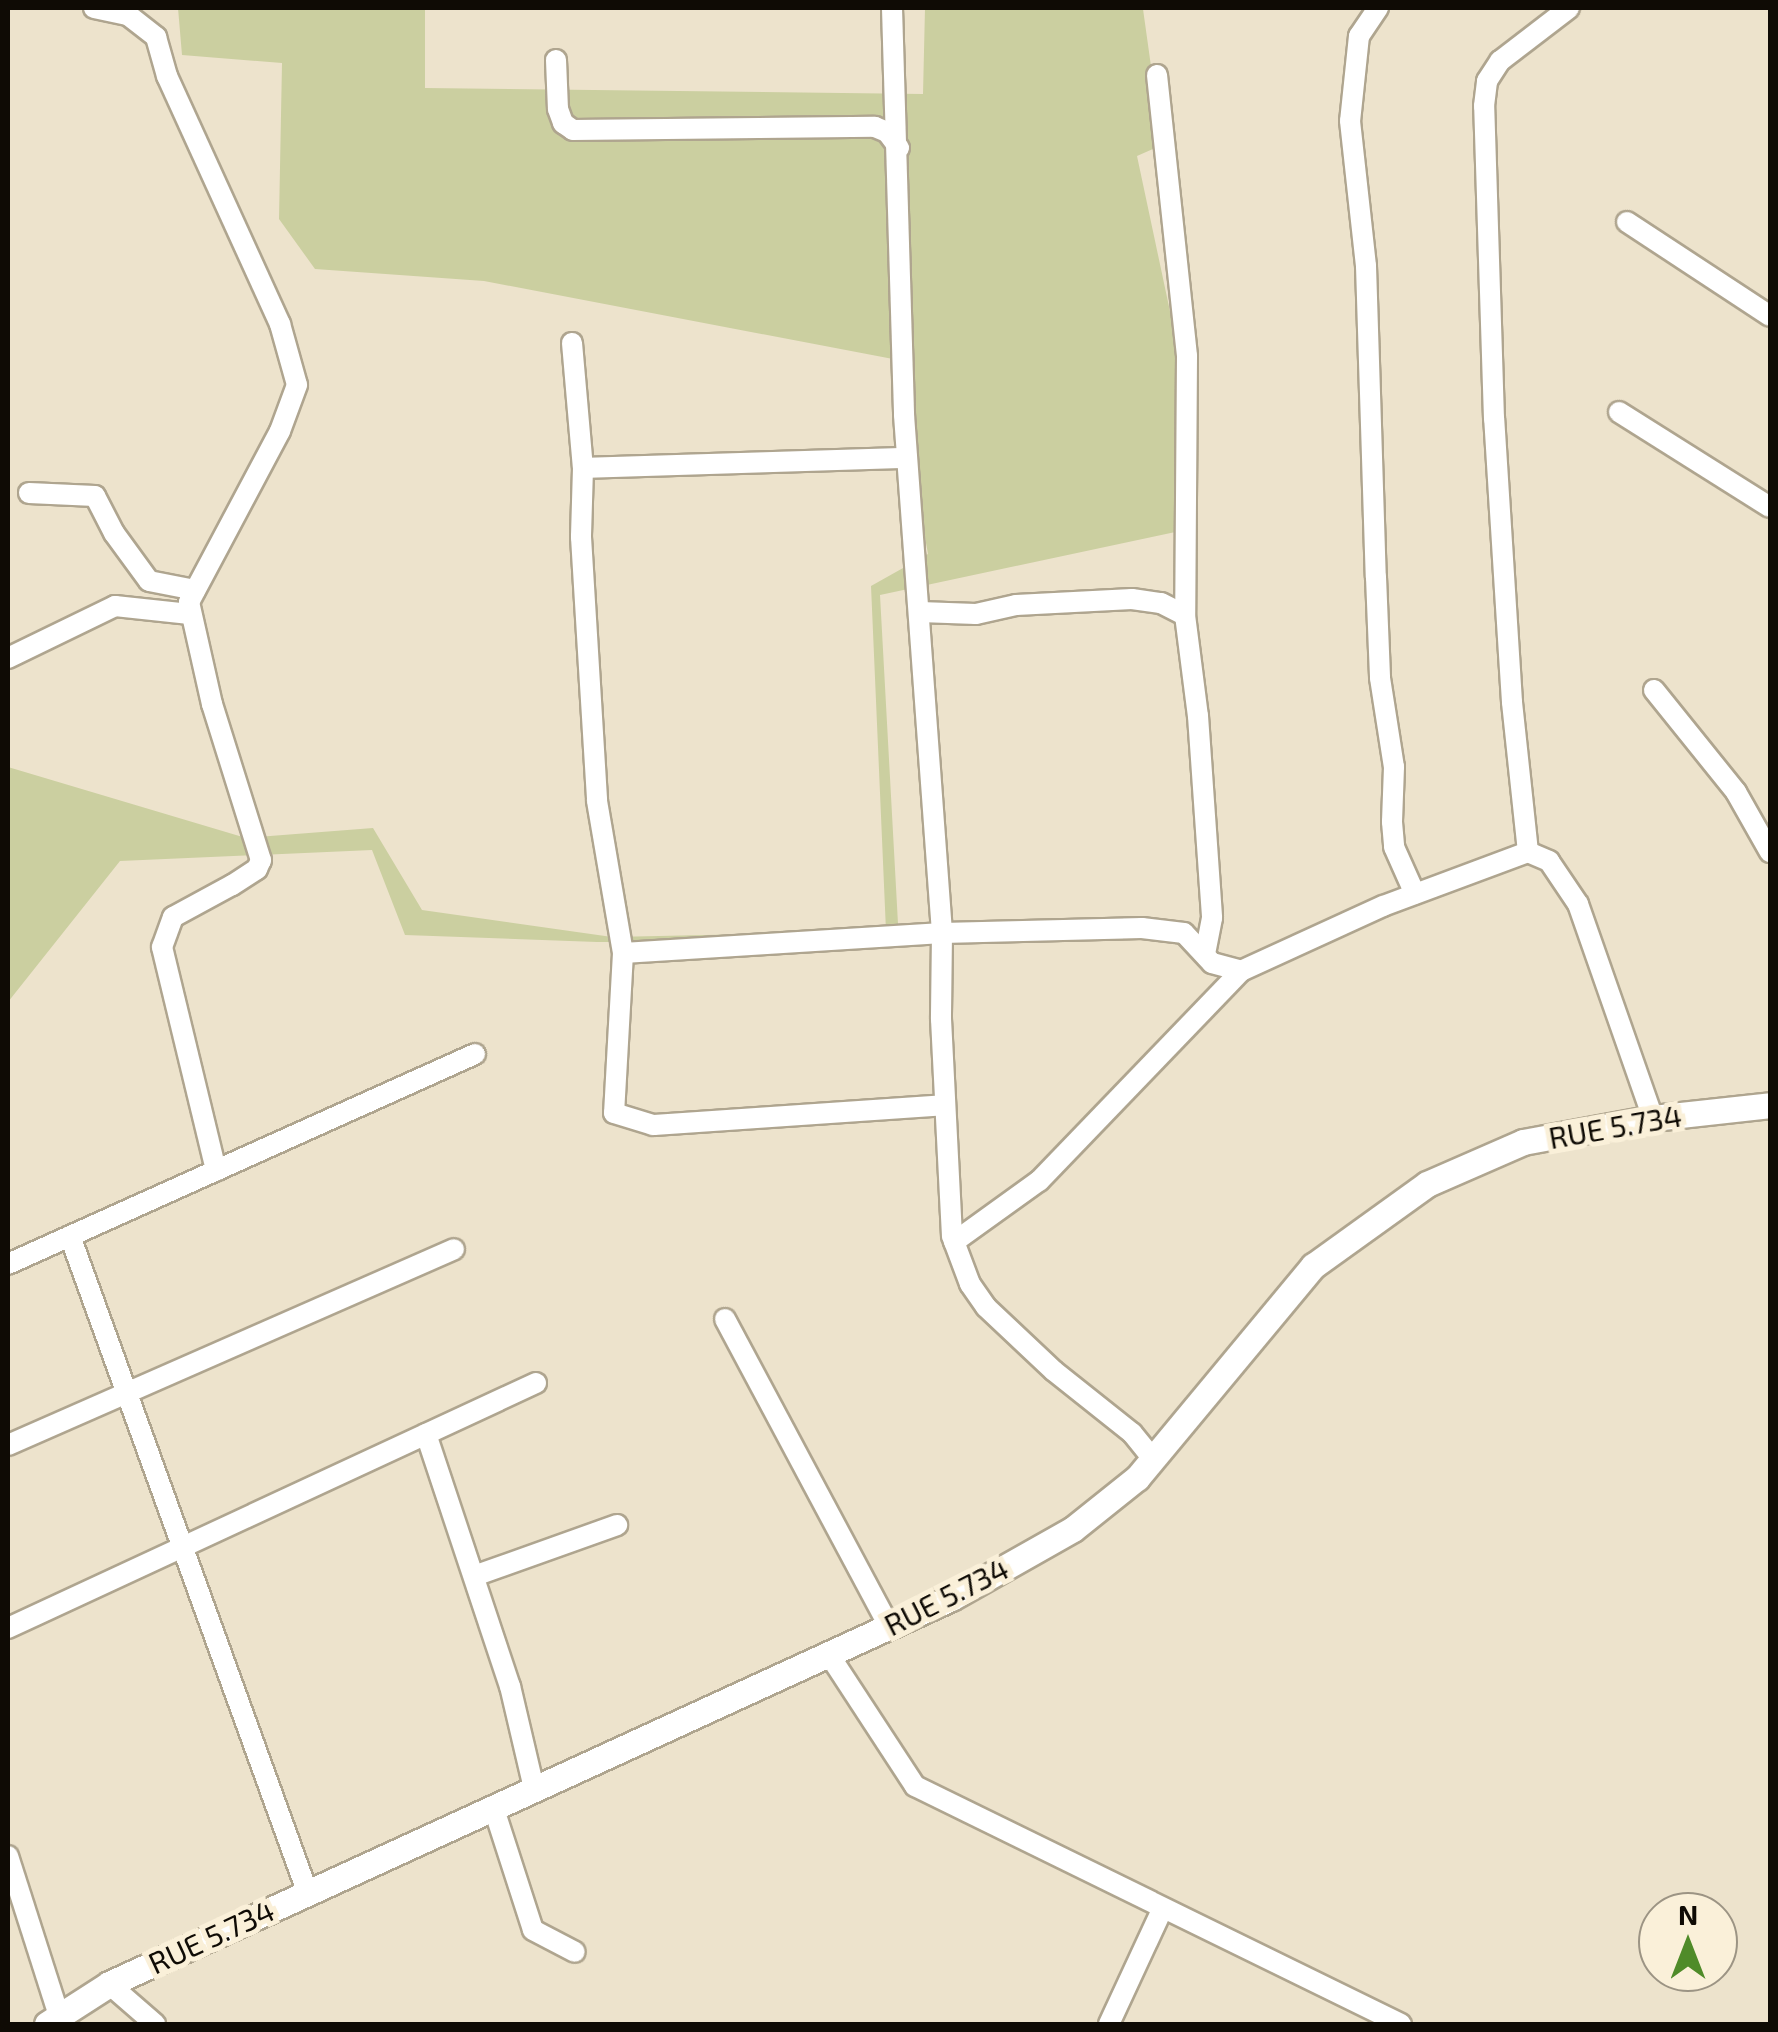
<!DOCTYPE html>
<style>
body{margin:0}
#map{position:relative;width:1778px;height:2032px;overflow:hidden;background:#ede3cc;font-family:"Exo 2",sans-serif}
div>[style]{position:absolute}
.green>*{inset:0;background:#cbcfa0}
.roads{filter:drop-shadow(2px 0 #afa58f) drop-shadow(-2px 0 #afa58f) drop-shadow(0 2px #afa58f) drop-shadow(0 -2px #afa58f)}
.minor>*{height:20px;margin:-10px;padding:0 10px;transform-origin:10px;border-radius:10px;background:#fff}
.tertiary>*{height:25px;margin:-12.5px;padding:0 12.5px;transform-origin:12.5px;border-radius:12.5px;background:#fff}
span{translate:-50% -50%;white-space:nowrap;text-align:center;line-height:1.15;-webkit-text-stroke:10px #faf0d9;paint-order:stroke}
.street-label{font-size:30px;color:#0f0b05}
.frame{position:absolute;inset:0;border:10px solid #0f0b05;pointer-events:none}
.north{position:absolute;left:1638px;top:1892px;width:100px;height:100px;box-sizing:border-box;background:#faf0d9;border:2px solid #9c9484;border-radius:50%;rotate:0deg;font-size:28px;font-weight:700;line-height:40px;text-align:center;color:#0f0b05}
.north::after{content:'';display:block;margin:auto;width:35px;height:45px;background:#4f8b29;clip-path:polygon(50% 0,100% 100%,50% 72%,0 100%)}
</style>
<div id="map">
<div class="green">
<i style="clip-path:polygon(178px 8px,425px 8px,425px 88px,923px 94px,925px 8px,1158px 8px,1143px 9px,1162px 145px,1137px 156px,1185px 382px,1180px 531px,880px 595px,899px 942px,597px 942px,405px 935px,372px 850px,120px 861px,8px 1002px,8px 767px,246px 838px,373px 828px,422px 910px,612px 937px,886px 931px,871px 586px,928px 554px,893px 359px,484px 281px,315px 269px,279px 219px,282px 63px,182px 55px)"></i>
</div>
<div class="roads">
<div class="minor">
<i style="left:94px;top:8px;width:35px;rotate:12deg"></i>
<i style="left:128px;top:15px;width:36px;rotate:38deg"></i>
<i style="left:156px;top:37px;width:41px;rotate:74.2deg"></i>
<i style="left:167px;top:76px;width:273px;rotate:65.5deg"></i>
<i style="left:280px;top:324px;width:63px;rotate:74.4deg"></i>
<i style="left:297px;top:385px;width:49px;rotate:110.3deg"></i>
<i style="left:280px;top:431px;width:194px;rotate:118deg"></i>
<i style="left:189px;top:602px;width:105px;rotate:77.3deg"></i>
<i style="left:212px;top:704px;width:164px;rotate:72.6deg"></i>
<i style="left:261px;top:860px;width:10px;rotate:114deg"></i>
<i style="left:257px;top:869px;width:30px;rotate:147deg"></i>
<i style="left:232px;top:885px;width:67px;rotate:151.5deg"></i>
<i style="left:173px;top:917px;width:32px;rotate:110deg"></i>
<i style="left:162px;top:947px;width:230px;rotate:76.4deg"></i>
<i style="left:892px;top:8px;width:407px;rotate:88.3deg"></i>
<i style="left:904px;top:415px;width:519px;rotate:85.8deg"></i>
<i style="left:942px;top:933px;width:86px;rotate:90.7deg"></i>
<i style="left:941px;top:1019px;width:217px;rotate:87.1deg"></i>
<i style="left:952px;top:1236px;width:51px;rotate:69.4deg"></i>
<i style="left:970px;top:1284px;width:28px;rotate:55deg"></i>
<i style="left:986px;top:1307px;width:93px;rotate:43.3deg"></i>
<i style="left:1054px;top:1371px;width:100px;rotate:38.5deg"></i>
<i style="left:1132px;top:1433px;width:33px;rotate:51deg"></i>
<i style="left:1378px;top:8px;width:34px;rotate:124deg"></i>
<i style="left:1359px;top:36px;width:85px;rotate:96deg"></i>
<i style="left:1350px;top:121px;width:146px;rotate:83.7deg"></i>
<i style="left:1366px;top:266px;width:311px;rotate:88.2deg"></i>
<i style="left:1376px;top:577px;width:101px;rotate:87.7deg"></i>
<i style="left:1380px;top:678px;width:90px;rotate:81.1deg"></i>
<i style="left:1394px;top:767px;width:55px;rotate:92.1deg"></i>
<i style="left:1392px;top:822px;width:25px;rotate:85deg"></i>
<i style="left:1394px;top:847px;width:51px;rotate:65.9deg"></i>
<i style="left:556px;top:60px;width:49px;rotate:87.7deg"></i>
<i style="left:558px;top:109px;width:15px;rotate:70deg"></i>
<i style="left:563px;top:123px;width:12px;rotate:35deg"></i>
<i style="left:573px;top:130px;width:302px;rotate:-0.6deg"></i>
<i style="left:875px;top:127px;width:13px;rotate:23deg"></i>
<i style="left:887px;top:132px;width:20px;rotate:53deg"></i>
<i style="left:1157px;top:75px;width:283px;rotate:83.9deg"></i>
<i style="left:1187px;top:356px;width:259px;rotate:90.4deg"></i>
<i style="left:1185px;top:615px;width:102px;rotate:82.7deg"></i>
<i style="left:1198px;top:716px;width:202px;rotate:86deg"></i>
<i style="left:1212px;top:918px;width:36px;rotate:101deg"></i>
<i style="left:1627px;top:222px;width:171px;rotate:33.3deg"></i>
<i style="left:572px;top:343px;width:125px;rotate:85deg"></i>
<i style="left:583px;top:468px;width:69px;rotate:91.7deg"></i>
<i style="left:581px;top:537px;width:264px;rotate:86.5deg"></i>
<i style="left:597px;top:801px;width:154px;rotate:80.3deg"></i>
<i style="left:623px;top:953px;width:320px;rotate:-3.6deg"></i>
<i style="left:942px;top:933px;width:200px;rotate:-1.4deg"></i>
<i style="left:1142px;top:928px;width:42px;rotate:6.8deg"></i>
<i style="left:1184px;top:933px;width:41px;rotate:47deg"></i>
<i style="left:1212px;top:963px;width:30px;rotate:15deg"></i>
<i style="left:1241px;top:971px;width:156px;rotate:-24.6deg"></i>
<i style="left:1383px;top:906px;width:155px;rotate:-20.4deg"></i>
<i style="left:1528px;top:852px;width:23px;rotate:23deg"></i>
<i style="left:1549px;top:861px;width:52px;rotate:56deg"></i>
<i style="left:1578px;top:904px;width:227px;rotate:70.7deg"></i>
<i style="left:1619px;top:412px;width:178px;rotate:32.2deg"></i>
<i style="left:583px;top:468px;width:324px;rotate:-1.8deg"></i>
<i style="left:29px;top:493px;width:66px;rotate:2.6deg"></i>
<i style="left:95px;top:496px;width:42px;rotate:62.8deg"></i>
<i style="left:114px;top:533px;width:59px;rotate:53.9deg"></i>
<i style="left:149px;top:581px;width:47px;rotate:11.1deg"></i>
<i style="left:920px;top:612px;width:56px;rotate:2deg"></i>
<i style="left:976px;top:614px;width:41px;rotate:-12.7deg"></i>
<i style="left:1016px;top:605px;width:116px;rotate:-3deg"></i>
<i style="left:1132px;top:599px;width:29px;rotate:8deg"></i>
<i style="left:1161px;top:603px;width:27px;rotate:27deg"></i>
<i style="left:8px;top:658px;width:119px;rotate:-25.9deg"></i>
<i style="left:115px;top:606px;width:75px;rotate:6.1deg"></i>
<i style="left:1654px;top:690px;width:131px;rotate:51.2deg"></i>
<i style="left:1736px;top:792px;width:69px;rotate:60.5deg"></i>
<i style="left:1528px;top:852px;width:151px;rotate:-96.1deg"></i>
<i style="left:1512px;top:702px;width:284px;rotate:-93.6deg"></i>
<i style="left:1494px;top:419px;width:313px;rotate:-91.8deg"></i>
<i style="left:1484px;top:106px;width:25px;rotate:-83deg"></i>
<i style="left:1487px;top:81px;width:24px;rotate:-57deg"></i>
<i style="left:1500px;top:61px;width:87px;rotate:-37.5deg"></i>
<i style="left:623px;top:953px;width:160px;rotate:93.2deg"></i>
<i style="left:614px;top:1113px;width:41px;rotate:17.1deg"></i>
<i style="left:653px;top:1125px;width:292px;rotate:-3.9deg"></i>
<i style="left:70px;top:1236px;width:697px;rotate:70.11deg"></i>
<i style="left:954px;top:1242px;width:105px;rotate:-35.7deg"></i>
<i style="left:1039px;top:1181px;width:291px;rotate:-46.1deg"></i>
<i style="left:8px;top:1264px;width:512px;rotate:-24.21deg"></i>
<i style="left:725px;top:1319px;width:348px;rotate:61.9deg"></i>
<i style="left:426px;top:1434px;width:266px;rotate:71.6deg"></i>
<i style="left:510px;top:1686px;width:105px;rotate:76.8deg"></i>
<i style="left:8px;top:1445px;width:487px;rotate:-23.7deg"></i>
<i style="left:474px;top:1576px;width:152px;rotate:-19.6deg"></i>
<i style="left:8px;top:1628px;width:582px;rotate:-24.89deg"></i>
<i style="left:828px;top:1653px;width:159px;rotate:56.8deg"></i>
<i style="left:915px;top:1786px;width:541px;rotate:26.09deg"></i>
<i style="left:493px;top:1806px;width:130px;rotate:72.1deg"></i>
<i style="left:533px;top:1930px;width:47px;rotate:27.6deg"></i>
<i style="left:8px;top:1856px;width:168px;rotate:72.3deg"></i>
<i style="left:109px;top:1984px;width:61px;rotate:41deg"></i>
<i style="left:1109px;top:2024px;width:126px;rotate:-65.1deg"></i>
</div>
<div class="tertiary">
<i style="left:47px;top:2024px;width:74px;rotate:-32.8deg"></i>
<i style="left:109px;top:1984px;width:926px;rotate:-24.63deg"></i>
<i style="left:951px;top:1598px;width:140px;rotate:-29.5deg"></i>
<i style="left:1073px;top:1529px;width:82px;rotate:-38.6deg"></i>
<i style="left:1137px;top:1478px;width:276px;rotate:-50.3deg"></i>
<i style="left:1313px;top:1266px;width:140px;rotate:-35.7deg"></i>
<i style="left:1427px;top:1184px;width:105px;rotate:-23.6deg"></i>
<i style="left:1523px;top:1142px;width:132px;rotate:-10.5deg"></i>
<i style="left:1653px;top:1118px;width:118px;rotate:-6.3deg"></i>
</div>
</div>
<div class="street-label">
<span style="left:1615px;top:1126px;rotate:-10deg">RUE 5.734</span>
<span style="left:946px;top:1596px;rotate:-27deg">RUE 5.734</span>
<span style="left:211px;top:1936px;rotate:-25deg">RUE 5.734</span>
</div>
<div class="frame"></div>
<div class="north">N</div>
</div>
